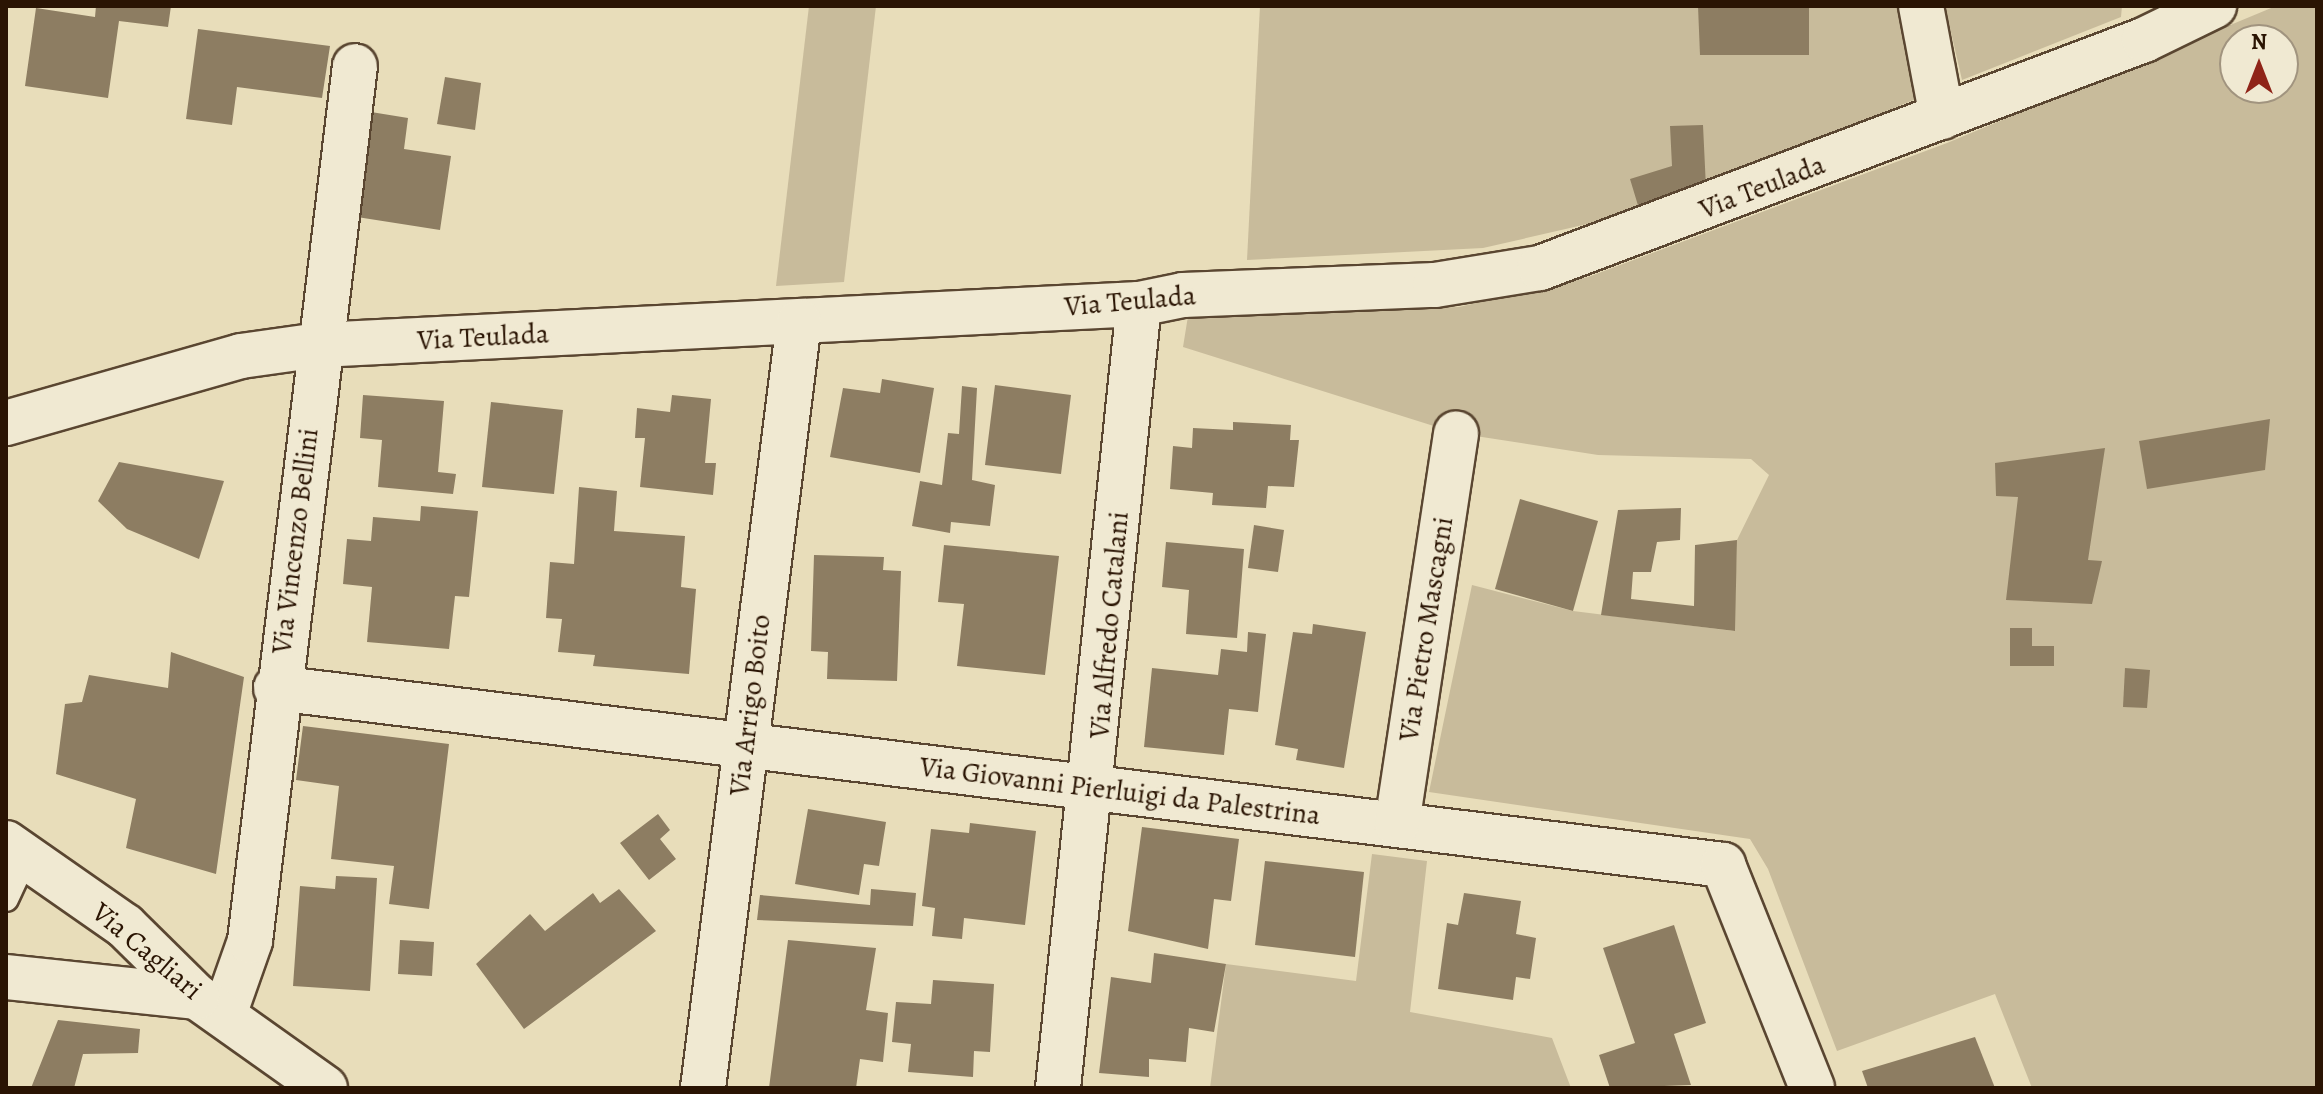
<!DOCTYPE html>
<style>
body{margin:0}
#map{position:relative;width:2323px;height:1094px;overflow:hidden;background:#e8ddba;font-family:Alegreya,serif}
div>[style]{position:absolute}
.green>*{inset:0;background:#c8bb9b}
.building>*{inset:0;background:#8d7d62}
.roads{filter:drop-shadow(2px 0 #5a4631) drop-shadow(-2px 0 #5a4631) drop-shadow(0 2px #5a4631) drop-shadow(0 -2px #5a4631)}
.service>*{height:24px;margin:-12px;padding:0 12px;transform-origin:12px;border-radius:12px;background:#f0e9d2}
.minor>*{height:44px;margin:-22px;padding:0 22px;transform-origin:22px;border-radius:22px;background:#f0e9d2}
.tertiary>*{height:44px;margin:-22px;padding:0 22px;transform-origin:22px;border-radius:22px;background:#f0e9d2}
span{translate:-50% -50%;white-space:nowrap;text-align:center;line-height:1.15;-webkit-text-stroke:6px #f0e9d2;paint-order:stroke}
.street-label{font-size:28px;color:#2a1403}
.frame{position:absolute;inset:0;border:8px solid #2a1403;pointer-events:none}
.north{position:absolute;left:2219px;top:24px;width:80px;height:80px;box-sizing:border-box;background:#f0e9d2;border:2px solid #a1947f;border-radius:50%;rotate:0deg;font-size:22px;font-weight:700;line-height:32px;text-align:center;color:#2a1403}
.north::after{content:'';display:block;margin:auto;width:28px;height:36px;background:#8f2418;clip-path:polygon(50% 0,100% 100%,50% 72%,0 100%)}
</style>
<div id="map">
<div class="green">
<i style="clip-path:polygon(809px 6px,876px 6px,844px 282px,776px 286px)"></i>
<i style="clip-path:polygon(1260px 6px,1905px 6px,1921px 97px,1640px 212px,1483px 248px,1247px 260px)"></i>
<i style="clip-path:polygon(1945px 6px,2122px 6px,2121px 17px,1962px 80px)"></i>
<i style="clip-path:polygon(evenodd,2276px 6px,2317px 6px,2317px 1088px,2032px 1088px,1995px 994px,1837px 1051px,1768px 869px,1750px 839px,1429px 792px,1472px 585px,1573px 611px,1734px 631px,1737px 540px,1769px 475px,1751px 459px,1598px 455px,1456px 433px,1183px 347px,1188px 316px,1459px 307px,1588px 277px,1947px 143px,2276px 6px,2235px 40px,2283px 40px,2283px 88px,2235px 88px,2235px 40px)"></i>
<i style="clip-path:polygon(1372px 854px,1427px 861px,1410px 1012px,1552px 1038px,1571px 1088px,1210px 1088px,1226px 964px,1356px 981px)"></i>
</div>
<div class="building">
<i style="clip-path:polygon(96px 6px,171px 6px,168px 27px,119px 21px,108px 98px,25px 86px,36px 8px,95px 17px)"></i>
<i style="clip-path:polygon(1698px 6px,1809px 6px,1809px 55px,1700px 55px)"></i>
<i style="clip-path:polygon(198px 29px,330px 46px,322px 98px,237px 87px,232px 125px,186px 119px)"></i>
<i style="clip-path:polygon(445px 77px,481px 83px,475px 130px,437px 124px)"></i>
<i style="clip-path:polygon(371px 112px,408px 118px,404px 149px,451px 156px,440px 230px,357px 217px)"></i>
<i style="clip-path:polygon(1703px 125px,1706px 188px,1640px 212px,1630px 179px,1672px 166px,1670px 126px)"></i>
<i style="clip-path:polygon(882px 379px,934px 388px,920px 473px,830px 457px,843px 388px,880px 393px)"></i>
<i style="clip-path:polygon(995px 385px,1071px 395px,1061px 474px,985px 465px)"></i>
<i style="clip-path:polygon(962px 386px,977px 388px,972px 480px,995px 485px,990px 526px,951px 522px,950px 533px,912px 526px,920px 481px,942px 485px,948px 433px,959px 434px)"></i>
<i style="clip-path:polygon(363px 395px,444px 401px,438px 472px,456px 474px,453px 494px,378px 487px,382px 440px,360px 438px)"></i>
<i style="clip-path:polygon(672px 395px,711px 399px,705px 463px,716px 463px,713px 495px,640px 487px,645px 438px,635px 438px,637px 408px,670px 412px)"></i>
<i style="clip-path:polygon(491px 402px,563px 410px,554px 494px,482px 487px)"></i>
<i style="clip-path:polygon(2270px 419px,2265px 470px,2147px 489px,2139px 441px)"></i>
<i style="clip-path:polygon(1233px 422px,1291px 425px,1290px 440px,1299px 440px,1294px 487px,1268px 486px,1266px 508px,1212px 505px,1213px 493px,1170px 489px,1173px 446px,1192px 448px,1193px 428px,1233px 430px)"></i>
<i style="clip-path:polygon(2105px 448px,2088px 560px,2102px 561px,2092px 604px,2006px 600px,2018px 497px,1996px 496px,1995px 463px)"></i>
<i style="clip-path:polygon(119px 462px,224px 481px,199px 559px,127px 529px,98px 501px)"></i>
<i style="clip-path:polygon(579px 487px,617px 491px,614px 531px,685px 536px,681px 587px,696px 589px,689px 674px,593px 666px,595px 655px,558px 652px,562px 619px,546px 618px,550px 562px,574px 564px)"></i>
<i style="clip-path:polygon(1520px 499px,1598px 521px,1573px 611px,1495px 589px)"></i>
<i style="clip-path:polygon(421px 506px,478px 511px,469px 597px,455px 596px,449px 649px,367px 642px,372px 587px,343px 584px,347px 539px,371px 541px,373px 517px,420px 521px)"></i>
<i style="clip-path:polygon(1681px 508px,1680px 540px,1657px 542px,1651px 572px,1633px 572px,1631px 599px,1694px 606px,1695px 545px,1737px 540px,1735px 631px,1601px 615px,1618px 510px)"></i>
<i style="clip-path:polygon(1254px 525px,1284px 530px,1278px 572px,1248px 568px)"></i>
<i style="clip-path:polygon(1166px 542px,1244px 549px,1237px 638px,1186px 634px,1189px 590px,1162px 587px)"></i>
<i style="clip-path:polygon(944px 545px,1059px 556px,1045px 675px,957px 666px,964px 604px,938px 602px)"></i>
<i style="clip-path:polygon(814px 555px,884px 557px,883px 570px,901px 571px,897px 681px,827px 679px,828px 652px,811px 651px)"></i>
<i style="clip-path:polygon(1313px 624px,1366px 632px,1344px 768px,1296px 760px,1298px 749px,1275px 745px,1293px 632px,1312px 634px)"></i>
<i style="clip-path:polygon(2010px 628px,2032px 628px,2032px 646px,2054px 646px,2054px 666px,2010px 666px)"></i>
<i style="clip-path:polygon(1248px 632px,1266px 634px,1258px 712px,1229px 709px,1224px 755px,1144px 747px,1152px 668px,1218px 675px,1221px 649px,1247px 652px)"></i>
<i style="clip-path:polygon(171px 652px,244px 677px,216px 874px,126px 848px,136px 799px,56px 774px,65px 704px,82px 702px,89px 675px,168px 688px)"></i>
<i style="clip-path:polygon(2125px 668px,2150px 670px,2147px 708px,2123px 707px)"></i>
<i style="clip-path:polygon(303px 726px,449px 744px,429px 909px,389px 904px,394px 866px,331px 859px,339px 786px,296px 780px)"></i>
<i style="clip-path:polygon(808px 809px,886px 822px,879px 866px,864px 864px,859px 895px,795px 884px)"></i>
<i style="clip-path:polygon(658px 814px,670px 830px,660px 839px,676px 859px,649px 880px,620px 843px)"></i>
<i style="clip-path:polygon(970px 823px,1036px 831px,1025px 925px,964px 918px,962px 939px,932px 936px,935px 908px,922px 906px,931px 829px,969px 833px)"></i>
<i style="clip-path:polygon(1142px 827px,1239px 839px,1231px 901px,1214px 899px,1208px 949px,1128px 931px)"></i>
<i style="clip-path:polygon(1265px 861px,1364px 872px,1355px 957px,1255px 945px)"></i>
<i style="clip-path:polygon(336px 876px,377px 878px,370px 991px,293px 986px,300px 886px,335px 889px)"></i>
<i style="clip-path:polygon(619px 889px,656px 931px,524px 1029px,476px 964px,530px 914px,545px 931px,593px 893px,600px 903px)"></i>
<i style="clip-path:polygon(871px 889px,916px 893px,913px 926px,757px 920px,760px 895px,870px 905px)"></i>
<i style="clip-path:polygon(1464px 893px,1521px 901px,1516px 934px,1536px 938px,1530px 979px,1516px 977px,1513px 1000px,1438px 989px,1447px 923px,1458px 925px)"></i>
<i style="clip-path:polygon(1674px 925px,1706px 1023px,1674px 1034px,1691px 1085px,1610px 1088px,1599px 1055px,1635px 1043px,1603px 948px)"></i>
<i style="clip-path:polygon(400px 940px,434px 942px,432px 976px,398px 974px)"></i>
<i style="clip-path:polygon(788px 940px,876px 948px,866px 1010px,888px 1013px,883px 1062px,860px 1059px,856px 1088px,769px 1088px)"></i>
<i style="clip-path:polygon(1154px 953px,1226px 964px,1214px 1032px,1189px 1028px,1186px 1062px,1149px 1059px,1149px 1077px,1099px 1073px,1111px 977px,1151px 983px)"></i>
<i style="clip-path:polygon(933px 980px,994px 984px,990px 1052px,974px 1051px,973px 1077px,908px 1072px,911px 1044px,892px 1042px,896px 1002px,931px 1004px)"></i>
<i style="clip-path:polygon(58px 1020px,140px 1029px,138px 1053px,83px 1054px,74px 1088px,31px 1088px)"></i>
<i style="clip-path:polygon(1975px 1037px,1995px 1088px,1868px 1088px,1862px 1071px)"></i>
</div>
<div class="roads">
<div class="service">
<i style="left:6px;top:899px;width:47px;rotate:-65.1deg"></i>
</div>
<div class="minor">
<i style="left:1921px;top:6px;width:113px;rotate:79.3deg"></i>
<i style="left:6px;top:423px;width:244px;rotate:-15.9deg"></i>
<i style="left:241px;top:356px;width:79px;rotate:-8deg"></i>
<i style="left:319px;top:345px;width:821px;rotate:-2.86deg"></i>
<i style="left:1139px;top:304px;width:45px;rotate:-11.6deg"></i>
<i style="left:1183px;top:295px;width:252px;rotate:-2.3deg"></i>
<i style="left:1435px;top:285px;width:106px;rotate:-9.2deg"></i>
<i style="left:1540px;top:268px;width:646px;rotate:-20.68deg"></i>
<i style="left:2144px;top:40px;width:78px;rotate:-25.9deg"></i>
<i style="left:276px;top:688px;width:1458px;rotate:6.97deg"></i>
<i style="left:1723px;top:865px;width:240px;rotate:68.2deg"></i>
<i style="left:1397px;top:824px;width:395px;rotate:-81.4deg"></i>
<i style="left:225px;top:1012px;width:75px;rotate:-70.6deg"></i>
<i style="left:250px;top:941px;width:881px;rotate:-83.16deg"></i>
<i style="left:703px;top:1088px;width:772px;rotate:-82.86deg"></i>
<i style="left:1058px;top:1088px;width:788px;rotate:-84.1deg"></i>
</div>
<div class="tertiary">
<i style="left:6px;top:843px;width:145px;rotate:34.9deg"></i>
<i style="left:125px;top:926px;width:101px;rotate:44.6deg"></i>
<i style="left:197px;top:997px;width:157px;rotate:35.4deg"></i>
<i style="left:6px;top:977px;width:192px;rotate:6deg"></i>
</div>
</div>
<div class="street-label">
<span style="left:1762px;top:187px;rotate:-21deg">Via Teulada</span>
<span style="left:1130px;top:301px;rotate:-5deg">Via Teulada</span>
<span style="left:483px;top:337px;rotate:-3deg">Via Teulada</span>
<span style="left:295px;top:541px;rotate:-83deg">Via Vincenzo Bellini</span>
<span style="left:1109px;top:625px;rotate:-85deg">Via Alfredo Catalani</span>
<span style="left:1426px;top:629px;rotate:-81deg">Via Pietro Mascagni</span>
<span style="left:750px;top:705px;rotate:-83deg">Via Arrigo Boito</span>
<span style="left:1120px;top:791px;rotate:7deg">Via Giovanni Pierluigi da Palestrina</span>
<span style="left:147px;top:951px;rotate:40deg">Via Cagliari</span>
</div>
<div class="frame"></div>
<div class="north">N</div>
</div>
